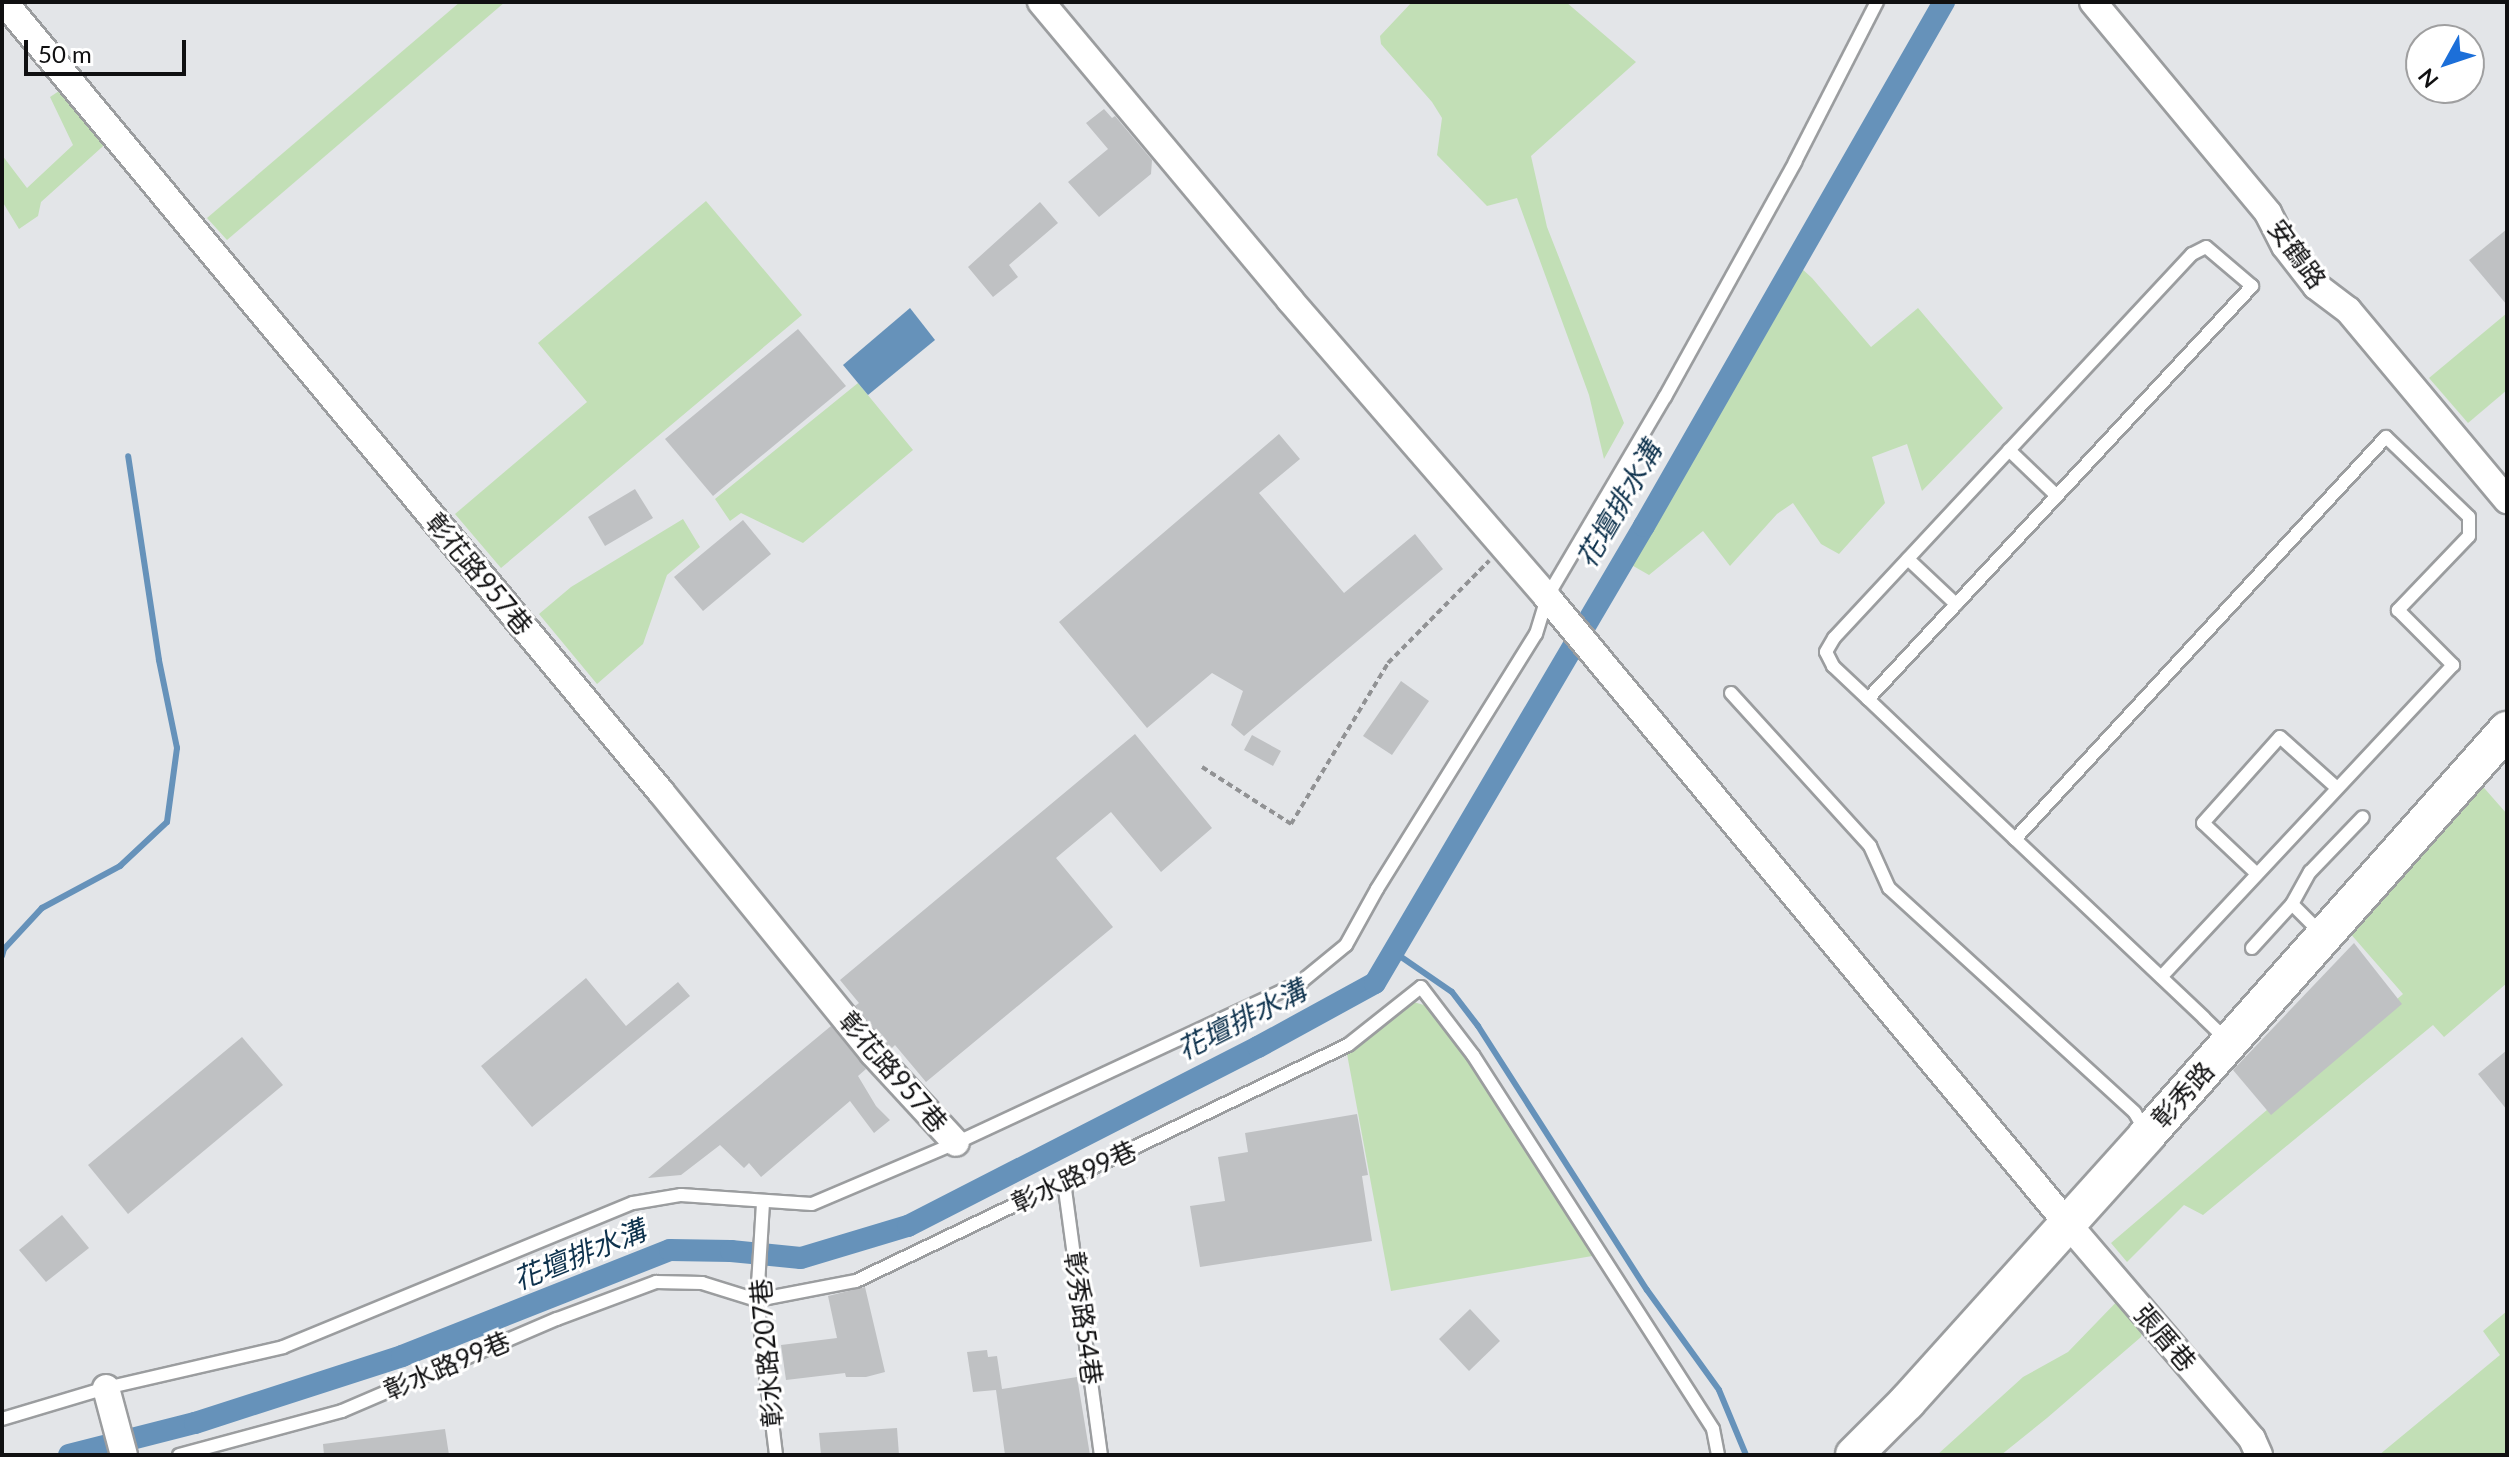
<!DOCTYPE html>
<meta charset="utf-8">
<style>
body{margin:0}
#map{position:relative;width:2509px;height:1457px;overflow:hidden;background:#e3e5e8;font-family:Lato,"Noto Sans TC",sans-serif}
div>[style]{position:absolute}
.green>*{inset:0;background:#c2dfb6}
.water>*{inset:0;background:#6692ba}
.stream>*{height:6px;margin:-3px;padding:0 3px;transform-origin:3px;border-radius:3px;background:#6692ba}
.canal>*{height:22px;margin:-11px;padding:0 11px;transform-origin:11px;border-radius:11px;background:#6692ba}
.building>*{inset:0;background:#bfc1c3}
.path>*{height:4px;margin-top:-2px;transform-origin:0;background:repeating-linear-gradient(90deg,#919294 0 6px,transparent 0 10px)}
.roads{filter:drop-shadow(2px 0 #9b9d9f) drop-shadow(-2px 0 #9b9d9f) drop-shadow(0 2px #9b9d9f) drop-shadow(0 -2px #9b9d9f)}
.lane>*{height:12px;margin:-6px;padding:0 6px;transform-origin:6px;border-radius:6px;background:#fff}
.street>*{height:26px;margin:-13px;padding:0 13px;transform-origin:13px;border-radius:13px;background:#fff}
.secondary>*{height:36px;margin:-18px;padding:0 18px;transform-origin:18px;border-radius:18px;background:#fff}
span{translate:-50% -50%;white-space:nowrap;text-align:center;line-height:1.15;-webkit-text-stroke:6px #fff;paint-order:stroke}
.street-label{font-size:26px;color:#101011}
.water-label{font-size:28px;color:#0e324d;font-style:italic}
.frame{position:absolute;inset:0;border:4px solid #101011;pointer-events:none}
.north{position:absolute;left:2405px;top:24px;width:80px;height:80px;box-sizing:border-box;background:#fff;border:2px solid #9f9fa0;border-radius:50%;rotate:230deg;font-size:22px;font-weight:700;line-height:32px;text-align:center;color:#101011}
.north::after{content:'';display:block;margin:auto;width:28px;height:36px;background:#1c6fd9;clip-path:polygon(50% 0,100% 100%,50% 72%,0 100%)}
.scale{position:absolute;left:24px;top:40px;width:162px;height:36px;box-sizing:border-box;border:4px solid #101011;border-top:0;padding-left:10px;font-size:24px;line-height:28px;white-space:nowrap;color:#101011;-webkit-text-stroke:6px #fff;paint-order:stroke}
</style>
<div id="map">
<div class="green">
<i style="clip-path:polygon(460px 2px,505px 2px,227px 240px,207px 218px)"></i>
<i style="clip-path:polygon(1412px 2px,1566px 2px,1636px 62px,1531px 156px,1547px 227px,1624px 423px,1604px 459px,1589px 395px,1517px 198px,1487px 206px,1437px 155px,1442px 118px,1432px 102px,1381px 44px,1380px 36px)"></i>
<i style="clip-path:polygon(65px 87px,111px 139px,41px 202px,38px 216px,19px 229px,2px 201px,2px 155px,27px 188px,73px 145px,50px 97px)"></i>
<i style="clip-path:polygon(706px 201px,802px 315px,501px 568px,455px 514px,587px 402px,538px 343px)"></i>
<i style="clip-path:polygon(1788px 256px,1812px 278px,1871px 347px,1918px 308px,2003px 408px,1922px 491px,1907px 444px,1872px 457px,1885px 503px,1839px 554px,1821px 544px,1793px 503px,1777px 514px,1730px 566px,1703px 531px,1649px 575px,1621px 559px)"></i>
<i style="clip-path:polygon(2507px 313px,2507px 390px,2468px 423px,2429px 378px)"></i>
<i style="clip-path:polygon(858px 383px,913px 450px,803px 543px,741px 513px,730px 521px,715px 499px)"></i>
<i style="clip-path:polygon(683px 519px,700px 547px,667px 575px,643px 644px,597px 684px,539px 614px,571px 587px)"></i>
<i style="clip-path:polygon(2478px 781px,2507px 814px,2507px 983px,2444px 1037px,2433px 1025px,2203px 1215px,2184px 1205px,2127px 1262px,2111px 1243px,2403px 994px,2342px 924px)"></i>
<i style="clip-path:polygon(1410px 1001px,1431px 1007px,1598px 1255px,1391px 1291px,1345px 1043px)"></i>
<i style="clip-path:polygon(2126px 1292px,2146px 1317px,2141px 1337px,2047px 1418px,2001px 1455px,1937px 1455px,2023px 1377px,2068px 1352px)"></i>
<i style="clip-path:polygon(2507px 1311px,2507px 1455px,2379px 1455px,2500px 1355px,2483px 1331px)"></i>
</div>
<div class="water">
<i style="clip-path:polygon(910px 308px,935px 340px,868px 395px,843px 365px)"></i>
</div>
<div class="stream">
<i style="left:1394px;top:952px;width:70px;rotate:34.6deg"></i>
<i style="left:1452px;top:992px;width:43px;rotate:52.6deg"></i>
<i style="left:1478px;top:1026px;width:313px;rotate:57.4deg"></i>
<i style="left:1647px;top:1290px;width:123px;rotate:54.2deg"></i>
<i style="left:1719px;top:1390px;width:70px;rotate:67.4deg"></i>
<i style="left:2px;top:956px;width:7px;rotate:-74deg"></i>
<i style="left:4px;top:949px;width:56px;rotate:-47.2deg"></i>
<i style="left:42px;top:908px;width:89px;rotate:-28.3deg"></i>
<i style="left:120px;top:866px;width:64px;rotate:-43.1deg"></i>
<i style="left:167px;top:822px;width:75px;rotate:-82.3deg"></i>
<i style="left:177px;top:748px;width:90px;rotate:-101.6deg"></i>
<i style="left:159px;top:660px;width:206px;rotate:-98.6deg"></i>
</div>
<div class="canal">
<i style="left:69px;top:1455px;width:130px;rotate:-14.3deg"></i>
<i style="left:195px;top:1423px;width:218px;rotate:-17.9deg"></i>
<i style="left:402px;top:1356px;width:288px;rotate:-21.6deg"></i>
<i style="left:670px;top:1250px;width:61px;rotate:0.9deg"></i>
<i style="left:731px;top:1251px;width:70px;rotate:5.7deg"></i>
<i style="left:801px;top:1258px;width:112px;rotate:-16.7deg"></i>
<i style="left:908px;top:1226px;width:393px;rotate:-27.1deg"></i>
<i style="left:1258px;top:1047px;width:133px;rotate:-28.7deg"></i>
<i style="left:1375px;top:983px;width:530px;rotate:-59.52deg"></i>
<i style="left:1644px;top:526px;width:604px;rotate:-60.21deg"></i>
</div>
<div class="building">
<i style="clip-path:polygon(1104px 109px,1112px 118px,1115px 116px,1152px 160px,1151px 174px,1099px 217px,1068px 182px,1108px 149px,1086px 123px)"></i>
<i style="clip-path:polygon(1040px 202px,1058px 223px,1009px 265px,1018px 277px,993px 297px,968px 267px)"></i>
<i style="clip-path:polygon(2507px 229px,2507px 305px,2469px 260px)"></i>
<i style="clip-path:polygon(798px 329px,846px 386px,713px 496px,665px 439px)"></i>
<i style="clip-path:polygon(1279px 434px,1300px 459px,1259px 493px,1344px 593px,1415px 534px,1443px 569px,1244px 736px,1231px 725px,1243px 691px,1212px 673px,1147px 728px,1059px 622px)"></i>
<i style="clip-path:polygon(635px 489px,653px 518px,605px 546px,588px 517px)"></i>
<i style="clip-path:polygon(743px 520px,771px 554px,703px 611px,674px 577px)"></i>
<i style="clip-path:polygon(1401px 681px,1429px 701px,1392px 755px,1363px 736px)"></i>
<i style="clip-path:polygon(1135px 734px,1212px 828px,1161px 872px,1111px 812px,1056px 858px,1113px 927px,926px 1082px,895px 1045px,891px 1049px,885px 1043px,855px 1006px,859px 1003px,840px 980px)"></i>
<i style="clip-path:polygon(1252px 735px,1281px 751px,1273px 766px,1244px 750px)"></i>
<i style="clip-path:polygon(2354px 943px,2402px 1004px,2271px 1115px,2233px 1070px)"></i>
<i style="clip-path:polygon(586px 978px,626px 1026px,678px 982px,690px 996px,532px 1127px,481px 1066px)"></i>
<i style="clip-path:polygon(831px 1026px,866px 1069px,858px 1076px,876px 1106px,890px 1120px,874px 1133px,850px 1101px,761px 1177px,749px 1163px,744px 1168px,720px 1145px,681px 1175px,648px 1178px)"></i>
<i style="clip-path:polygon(242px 1037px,283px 1085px,128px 1214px,88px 1165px)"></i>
<i style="clip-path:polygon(2507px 1050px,2507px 1110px,2478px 1074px)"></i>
<i style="clip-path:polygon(1357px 1114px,1368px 1175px,1362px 1176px,1372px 1241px,1200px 1267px,1190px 1206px,1225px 1201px,1218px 1157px,1248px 1152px,1245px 1133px)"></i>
<i style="clip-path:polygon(62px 1215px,89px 1248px,46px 1282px,19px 1250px)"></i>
<i style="clip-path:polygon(865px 1287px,885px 1372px,866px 1377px,846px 1377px,845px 1373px,786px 1380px,781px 1345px,837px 1338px,828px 1296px)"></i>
<i style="clip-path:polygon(1470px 1309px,1500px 1341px,1469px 1371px,1439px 1339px)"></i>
<i style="clip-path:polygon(987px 1350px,988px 1357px,997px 1356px,1002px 1389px,1077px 1377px,1090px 1455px,1005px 1455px,996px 1390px,973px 1392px,967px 1352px)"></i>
<i style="clip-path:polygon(897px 1428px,899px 1455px,821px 1455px,819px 1433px)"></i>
<i style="clip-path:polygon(445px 1429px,449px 1455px,324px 1455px,323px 1444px)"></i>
</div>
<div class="path">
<i style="left:1202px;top:767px;width:106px;rotate:32.6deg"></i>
<i style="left:1291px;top:824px;width:188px;rotate:-58.9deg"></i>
<i style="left:1388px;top:663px;width:144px;rotate:-45.3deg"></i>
</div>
<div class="roads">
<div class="lane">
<i style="left:2009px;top:450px;width:66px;rotate:43.8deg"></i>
<i style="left:1908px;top:559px;width:66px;rotate:43.2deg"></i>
<i style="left:1731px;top:693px;width:207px;rotate:47.7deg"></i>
<i style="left:1870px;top:846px;width:46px;rotate:65.7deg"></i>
<i style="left:1889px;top:888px;width:333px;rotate:42.4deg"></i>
<i style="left:2135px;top:1113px;width:22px;rotate:60deg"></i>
<i style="left:1868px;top:699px;width:564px;rotate:-47.08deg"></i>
<i style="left:2252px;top:286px;width:60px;rotate:-139.7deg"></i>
<i style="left:2206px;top:247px;width:16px;rotate:153deg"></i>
<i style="left:2192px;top:254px;width:525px;rotate:132.99deg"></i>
<i style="left:1834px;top:638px;width:16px;rotate:120deg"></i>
<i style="left:1826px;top:652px;width:16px;rotate:63deg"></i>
<i style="left:1833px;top:666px;width:48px;rotate:43.3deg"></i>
<i style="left:1868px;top:699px;width:203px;rotate:43.6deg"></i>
<i style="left:2015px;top:839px;width:260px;rotate:43.4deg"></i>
<i style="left:2204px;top:1018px;width:32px;rotate:44deg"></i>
<i style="left:2015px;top:839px;width:547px;rotate:-47.3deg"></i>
<i style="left:2386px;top:437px;width:115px;rotate:43.9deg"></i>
<i style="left:2469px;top:517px;width:19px;rotate:90deg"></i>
<i style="left:2469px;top:536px;width:103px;rotate:133.8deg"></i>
<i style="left:2398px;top:610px;width:78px;rotate:45deg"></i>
<i style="left:2453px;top:665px;width:427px;rotate:133.1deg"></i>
<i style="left:2257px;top:874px;width:74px;rotate:-136.6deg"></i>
<i style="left:2203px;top:823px;width:115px;rotate:-48.2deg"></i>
<i style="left:2280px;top:737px;width:76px;rotate:41.8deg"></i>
<i style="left:2292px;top:904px;width:37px;rotate:-61deg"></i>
<i style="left:2310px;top:872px;width:76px;rotate:-46.1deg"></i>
<i style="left:2252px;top:948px;width:59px;rotate:-47.7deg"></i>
<i style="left:2292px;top:904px;width:42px;rotate:45deg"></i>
<i style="left:1064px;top:1182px;width:275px;rotate:82.3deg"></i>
<i style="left:763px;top:1203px;width:97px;rotate:93.5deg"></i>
<i style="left:757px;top:1300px;width:156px;rotate:83deg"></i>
<i style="left:2px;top:1419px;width:109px;rotate:-16.6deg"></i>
<i style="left:106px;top:1388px;width:182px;rotate:-13deg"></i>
<i style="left:283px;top:1347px;width:378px;rotate:-22.4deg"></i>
<i style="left:633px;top:1203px;width:49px;rotate:-9.5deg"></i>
<i style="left:681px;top:1195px;width:131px;rotate:3.9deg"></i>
<i style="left:812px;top:1204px;width:156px;rotate:-23deg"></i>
<i style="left:956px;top:1143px;width:381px;rotate:-25deg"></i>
<i style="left:1301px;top:982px;width:58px;rotate:-39.4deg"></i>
<i style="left:1346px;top:945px;width:64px;rotate:-61deg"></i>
<i style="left:1377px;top:889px;width:301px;rotate:-58.1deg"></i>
<i style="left:1536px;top:634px;width:39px;rotate:-73deg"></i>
<i style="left:1547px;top:597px;width:232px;rotate:-59.5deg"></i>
<i style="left:1665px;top:397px;width:269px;rotate:-61deg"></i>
<i style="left:1795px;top:162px;width:180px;rotate:-62.9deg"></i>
<i style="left:179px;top:1455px;width:169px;rotate:-15.1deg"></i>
<i style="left:342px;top:1411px;width:234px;rotate:-23.2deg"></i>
<i style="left:557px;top:1319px;width:106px;rotate:-20.5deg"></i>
<i style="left:656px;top:1282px;width:46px;rotate:1.2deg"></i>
<i style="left:702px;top:1283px;width:58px;rotate:17.2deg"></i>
<i style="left:757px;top:1300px;width:101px;rotate:-10.9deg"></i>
<i style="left:856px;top:1281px;width:546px;rotate:-25.63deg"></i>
<i style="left:1348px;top:1045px;width:93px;rotate:-38.5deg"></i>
<i style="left:1421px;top:987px;width:86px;rotate:52.6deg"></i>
<i style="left:1473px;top:1055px;width:444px;rotate:57.3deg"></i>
<i style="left:1713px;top:1429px;width:26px;rotate:79deg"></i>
</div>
<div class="street">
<i style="left:4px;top:2px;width:1027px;rotate:50.25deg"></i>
<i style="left:661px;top:792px;width:336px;rotate:50.9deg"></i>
<i style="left:873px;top:1053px;width:122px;rotate:47.3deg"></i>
<i style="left:1041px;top:2px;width:388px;rotate:50.1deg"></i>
<i style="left:1290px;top:300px;width:393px;rotate:49.1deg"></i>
<i style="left:1547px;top:597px;width:814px;rotate:50.28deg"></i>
<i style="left:2067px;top:1223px;width:284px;rotate:49.4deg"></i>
<i style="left:2252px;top:1439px;width:17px;rotate:66deg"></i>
<i style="left:2093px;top:2px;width:274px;rotate:50.3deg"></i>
<i style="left:2268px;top:213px;width:37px;rotate:63deg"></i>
<i style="left:2285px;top:246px;width:51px;rotate:52.2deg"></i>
<i style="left:2316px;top:286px;width:40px;rotate:37deg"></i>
<i style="left:2348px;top:310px;width:248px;rotate:50.1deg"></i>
<i style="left:106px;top:1388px;width:69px;rotate:75deg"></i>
</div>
<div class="secondary">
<i style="left:1854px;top:1455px;width:75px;rotate:-45deg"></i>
<i style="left:1907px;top:1402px;width:359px;rotate:-48deg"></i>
<i style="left:2147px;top:1135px;width:542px;rotate:-48.37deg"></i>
</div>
</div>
<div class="street-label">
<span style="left:2297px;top:254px;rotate:54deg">安鶴路</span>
<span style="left:479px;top:574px;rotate:50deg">彰花路957巷</span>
<span style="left:893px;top:1072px;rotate:49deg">彰花路957巷</span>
<span style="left:2183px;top:1095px;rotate:-48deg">彰秀路</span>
<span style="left:1074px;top:1177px;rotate:-25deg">彰水路99巷</span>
<span style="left:1083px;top:1318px;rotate:82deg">彰秀路54巷</span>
<span style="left:2165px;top:1338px;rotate:49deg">張厝巷</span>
<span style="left:767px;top:1353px;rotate:-95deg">彰水路207巷</span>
<span style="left:447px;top:1366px;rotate:-23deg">彰水路99巷</span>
</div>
<div class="water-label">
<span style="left:1618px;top:504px;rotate:-60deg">花壇排水溝</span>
<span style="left:1241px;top:1019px;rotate:-27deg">花壇排水溝</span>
<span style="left:579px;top:1254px;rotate:-22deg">花壇排水溝</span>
</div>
<div class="frame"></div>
<div class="north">N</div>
<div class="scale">50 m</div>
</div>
